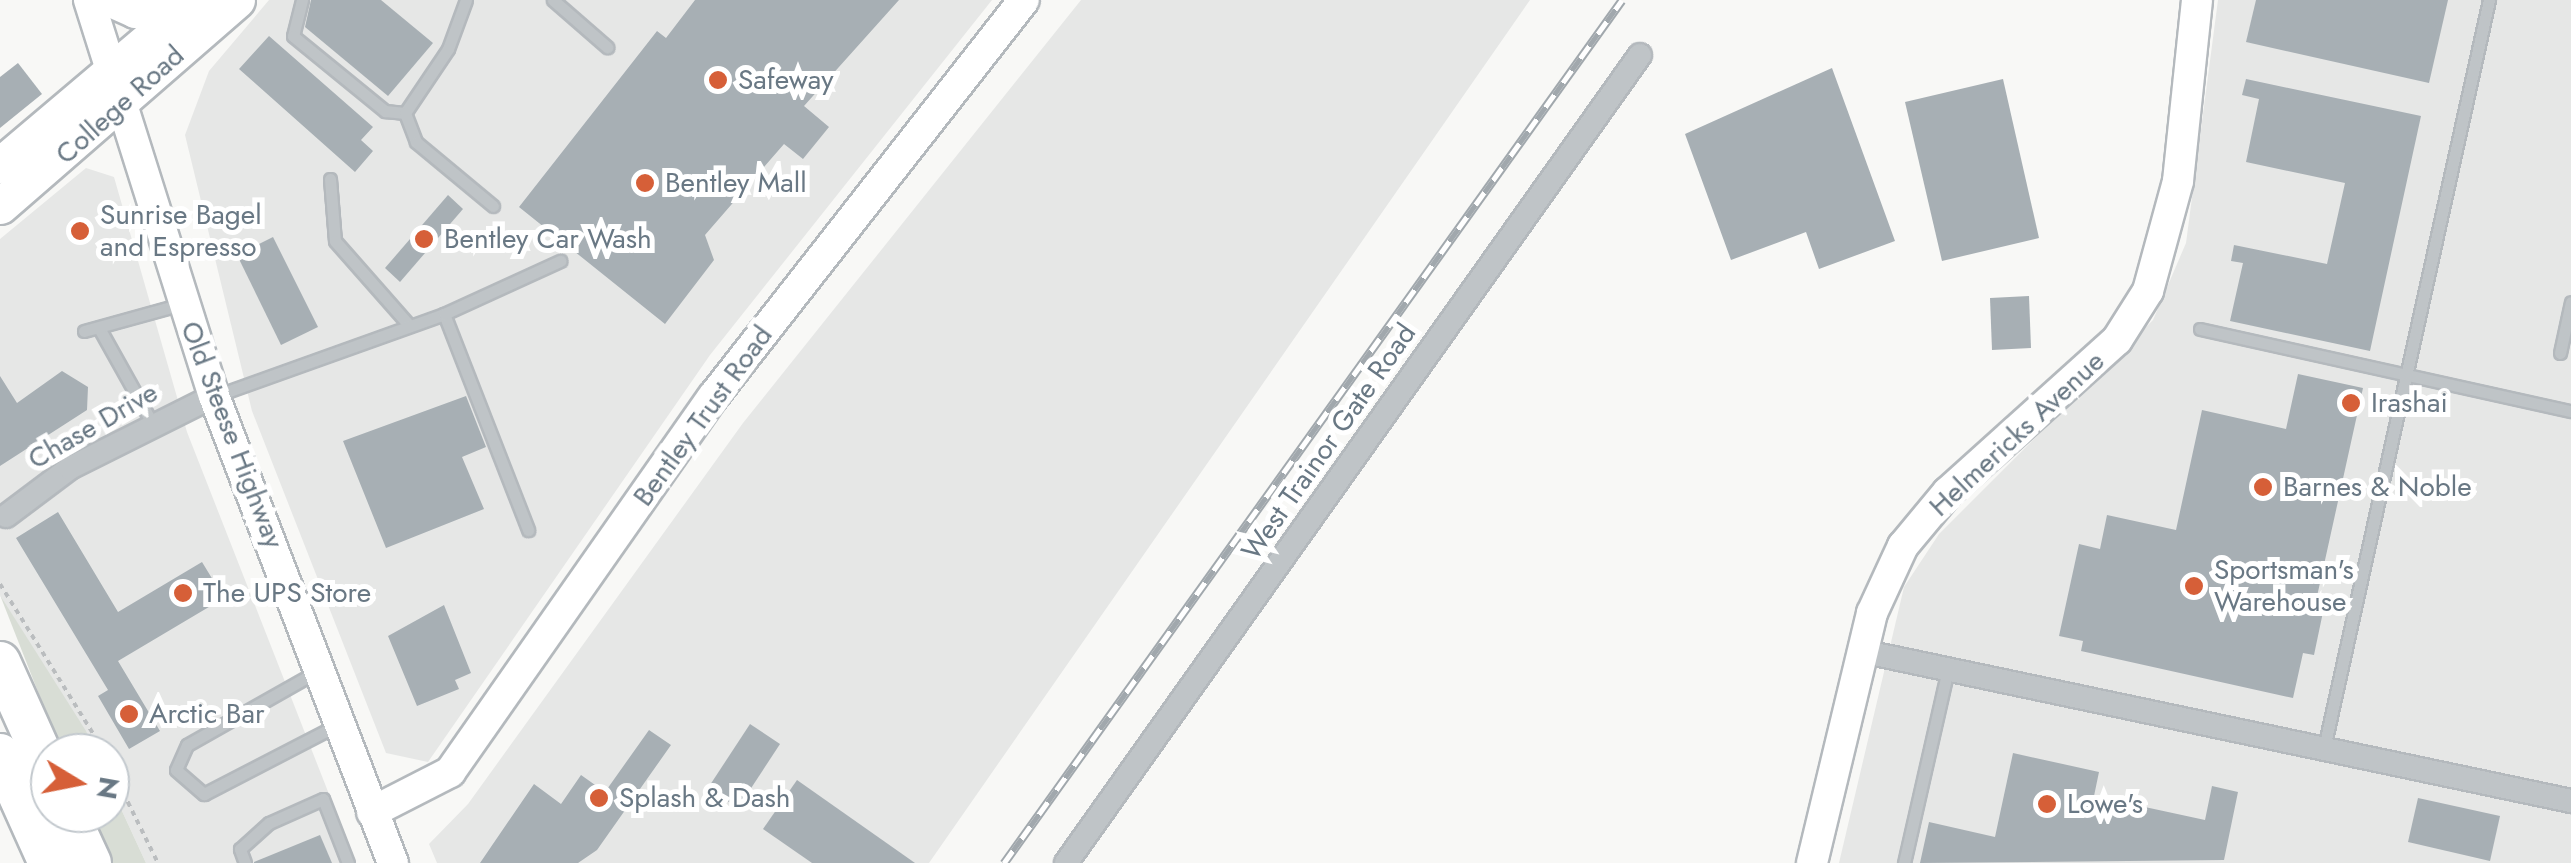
<!DOCTYPE html>
<style>
body{margin:0}
#map{position:relative;width:2571px;height:863px;overflow:hidden;background:#f8f8f6;font-family:Jost,sans-serif}
div>[style]{position:absolute}
.built>*{inset:0;background:#e6e7e6}
.green>*{inset:0;background:#d8ddd5}
.building>*{inset:0;background:#a7afb4}
.path>*{height:4px;margin-top:-2px;transform-origin:0;background:repeating-linear-gradient(90deg,#babdbf 0 5px,transparent 0 10px)}
.roads{filter:drop-shadow(2px 0 #b4b9bd) drop-shadow(-2px 0 #b4b9bd) drop-shadow(0 2px #b4b9bd) drop-shadow(0 -2px #b4b9bd)}
.lane>*{height:11px;margin:-5.5px;padding:0 5.5px;transform-origin:5.5px;border-radius:5.5px;background:#bfc4c7}
.street>*{height:22px;margin:-11px;padding:0 11px;transform-origin:11px;border-radius:11px;background:#bfc4c7}
.secondary>*{height:30px;margin:-15px;padding:0 15px;transform-origin:15px;border-radius:15px;background:#fff}
.primary>*{height:35px;margin:-17.5px;padding:0 17.5px;transform-origin:17.5px;border-radius:17.5px;background:#fff}
.highway>*{height:40px;margin:-20px;padding:0 20px;transform-origin:20px;border-radius:20px;background:#fff}
.rail>*{height:9px;margin-top:-4.5px;transform-origin:0;background:repeating-linear-gradient(90deg,#fff 0 15px,#a1a8ad 0 30px);box-sizing:border-box;border-block:2px solid #a1a8ad}
.dots>*{width:28px;height:28px;translate:-50% -50%;box-sizing:border-box;border:5px solid #fff;border-radius:50%}
span{translate:-50% -50%;white-space:nowrap;text-align:center;line-height:1.15;-webkit-text-stroke:10px #fff;paint-order:stroke}
.poi-label{font-size:28px;color:#697884}
.left{translate:0 -50%;text-align:left}
.street-label{font-size:28px;color:#697884}
.north{position:absolute;left:30px;top:733px;width:100px;height:100px;box-sizing:border-box;background:#fff;border:2px solid #c3c9ce;border-radius:50%;rotate:100deg;font-size:28px;font-weight:700;line-height:40px;text-align:center;color:#697884}
.north::after{content:'';display:block;margin:auto;width:35px;height:45px;background:#d65f38;clip-path:polygon(50% 0,100% 100%,50% 72%,0 100%)}
</style>
<div id="map">
<div class="built">
<i style="clip-path:polygon(269px 0,992px 0,710px 355px,428px 762px,386px 753px,252px 411px,185px 135px,209px 71px)"></i>
<i style="clip-path:polygon(1081px 0,1530px 0,929px 863px,437px 863px,429px 844px,468px 804px,743px 423px)"></i>
<i style="clip-path:polygon(2218px 0,2571px 0,2571px 863px,1839px 863px,1904px 587px,1939px 534px,2153px 320px,2186px 243px)"></i>
<i style="clip-path:polygon(86px 168px,114px 177px,187px 432px,356px 863px,146px 863px,110px 785px,110px 753px,96px 753px,0 595px,0 239px)"></i>
</div>
<div class="green">
<i style="clip-path:polygon(0 595px,86px 731px,96px 753px,62px 753px)"></i>
<i style="clip-path:polygon(110px 785px,146px 863px,111px 863px,89px 813px,110px 813px)"></i>
</div>
<div class="building">
<i style="clip-path:polygon(311px 0,381px 0,433px 43px,388px 96px,305px 27px)"></i>
<i style="clip-path:polygon(695px 0,899px 0,804px 106px,829px 127px,803px 159px,784px 144px,705px 235px,714px 260px,665px 324px,519px 207px,657px 31px,666px 38px)"></i>
<i style="clip-path:polygon(2256px 0,2448px 0,2429px 83px,2246px 42px)"></i>
<i style="clip-path:polygon(269px 36px,373px 127px,361px 140px,373px 151px,355px 172px,239px 69px)"></i>
<i style="clip-path:polygon(18px 63px,42px 94px,0 128px,0 77px)"></i>
<i style="clip-path:polygon(1832px 68px,1895px 241px,1819px 269px,1806px 232px,1731px 260px,1685px 134px)"></i>
<i style="clip-path:polygon(2003px 79px,2039px 238px,1942px 261px,1905px 102px)"></i>
<i style="clip-path:polygon(2246px 79px,2421px 116px,2370px 351px,2230px 321px,2243px 263px,2231px 261px,2234px 245px,2327px 264px,2345px 183px,2246px 162px,2259px 99px,2242px 95px)"></i>
<i style="clip-path:polygon(448px 195px,463px 209px,400px 282px,385px 268px)"></i>
<i style="clip-path:polygon(273px 237px,318px 327px,281px 345px,237px 255px)"></i>
<i style="clip-path:polygon(2029px 296px,2031px 348px,1992px 350px,1990px 298px)"></i>
<i style="clip-path:polygon(62px 371px,88px 387px,87px 410px,0 466px,0 376px,17px 403px)"></i>
<i style="clip-path:polygon(2298px 374px,2363px 388px,2314px 610px,2323px 612px,2314px 655px,2303px 653px,2293px 698px,2081px 651px,2083px 641px,2059px 636px,2079px 544px,2100px 549px,2107px 515px,2176px 530px,2202px 410px,2286px 429px)"></i>
<i style="clip-path:polygon(466px 396px,486px 447px,462px 457px,484px 509px,386px 548px,343px 441px)"></i>
<i style="clip-path:polygon(58px 512px,118px 612px,202px 562px,224px 598px,118px 661px,160px 731px,129px 749px,98px 696px,108px 690px,16px 538px)"></i>
<i style="clip-path:polygon(444px 605px,471px 673px,455px 680px,459px 689px,417px 706px,388px 636px)"></i>
<i style="clip-path:polygon(750px 724px,780px 744px,738px 808px,708px 788px)"></i>
<i style="clip-path:polygon(649px 730px,671px 745px,597px 850px,578px 863px,480px 863px,534px 784px,561px 804px,581px 775px,605px 792px)"></i>
<i style="clip-path:polygon(2013px 753px,2099px 772px,2094px 796px,2205px 820px,2212px 786px,2238px 792px,2224px 860px,1920px 863px,1929px 822px,1995px 837px)"></i>
<i style="clip-path:polygon(797px 780px,915px 863px,812px 863px,763px 829px)"></i>
<i style="clip-path:polygon(2418px 798px,2500px 816px,2490px 861px,2408px 842px)"></i>
<i style="clip-path:polygon(320px 835px,332px 863px,254px 863px,254px 862px)"></i>
</div>
<div class="path">
<i style="left:0;top:584px;width:199px;rotate:58.1deg"></i>
<i style="left:110px;top:766px;width:108px;rotate:63.7deg"></i>
</div>
<div class="roads">
<div class="lane">
<i style="left:302px;top:0;width:37px;rotate:104deg"></i>
<i style="left:293px;top:36px;width:119px;rotate:39.2deg"></i>
<i style="left:385px;top:111px;width:20px;rotate:6deg"></i>
<i style="left:466px;top:0;width:52px;rotate:110.2deg"></i>
<i style="left:448px;top:49px;width:77px;rotate:123.9deg"></i>
<i style="left:405px;top:113px;width:31px;rotate:69deg"></i>
<i style="left:416px;top:142px;width:100px;rotate:39.7deg"></i>
<i style="left:553px;top:0;width:72px;rotate:41deg"></i>
<i style="left:330px;top:179px;width:62px;rotate:85.4deg"></i>
<i style="left:335px;top:241px;width:113px;rotate:48.6deg"></i>
<i style="left:444px;top:314px;width:232px;rotate:68.7deg"></i>
<i style="left:99px;top:328px;width:109px;rotate:60.8deg"></i>
<i style="left:2200px;top:329px;width:380px;rotate:12.5deg"></i>
<i style="left:84px;top:331px;width:102px;rotate:-15.4deg"></i>
<i style="left:2560px;top:353px;width:52px;rotate:-77.8deg"></i>
<i style="left:218px;top:395px;width:240px;rotate:-19.7deg"></i>
<i style="left:444px;top:314px;width:128px;rotate:-24.6deg"></i>
<i style="left:316px;top:672px;width:148px;rotate:150.5deg"></i>
<i style="left:187px;top:745px;width:27px;rotate:114deg"></i>
<i style="left:176px;top:770px;width:37px;rotate:41deg"></i>
<i style="left:204px;top:794px;width:152px;rotate:-27.4deg"></i>
<i style="left:2324px;top:748px;width:766px;rotate:-77.56deg"></i>
<i style="left:245px;top:863px;width:15px;rotate:-110deg"></i>
<i style="left:240px;top:849px;width:39px;rotate:-42deg"></i>
<i style="left:269px;top:823px;width:59px;rotate:-24deg"></i>
<i style="left:323px;top:799px;width:69px;rotate:68.7deg"></i>
<i style="left:1904px;top:863px;width:199px;rotate:-77.2deg"></i>
</div>
<div class="street">
<i style="left:6px;top:516px;width:80px;rotate:-36.9deg"></i>
<i style="left:70px;top:468px;width:161px;rotate:-26.6deg"></i>
<i style="left:1861px;top:651px;width:726px;rotate:11.93deg"></i>
<i style="left:1066px;top:863px;width:991px;rotate:-54.61deg"></i>
</div>
<div class="secondary">
<i style="left:89px;top:0;width:415px;rotate:72.5deg"></i>
<i style="left:214px;top:396px;width:500px;rotate:69.03deg"></i>
<i style="left:372px;top:812px;width:88px;rotate:-27.1deg"></i>
<i style="left:450px;top:772px;width:458px;rotate:-55deg"></i>
<i style="left:713px;top:397px;width:504px;rotate:-51.93deg"></i>
<i style="left:1812px;top:863px;width:257px;rotate:-76.5deg"></i>
<i style="left:1872px;top:613px;width:74px;rotate:-65.2deg"></i>
<i style="left:1903px;top:546px;width:70px;rotate:-50.2deg"></i>
<i style="left:1948px;top:492px;width:227px;rotate:-42deg"></i>
<i style="left:2117px;top:340px;width:58px;rotate:-57.7deg"></i>
<i style="left:2148px;top:291px;width:114px;rotate:-74.7deg"></i>
<i style="left:2178px;top:181px;width:182px;rotate:-84deg"></i>
</div>
<div class="primary">
<i style="left:113px;top:0;width:24px;rotate:24deg"></i>
<i style="left:135px;top:10px;width:31px;rotate:-19deg"></i>
<i style="left:0;top:165px;width:255px;rotate:-40.2deg"></i>
<i style="left:0;top:206px;width:314px;rotate:-41deg"></i>
</div>
<div class="highway">
<i style="left:0;top:662px;width:122px;rotate:65.8deg"></i>
<i style="left:0;top:754px;width:120px;rotate:65.8deg"></i>
<i style="left:68px;top:813px;width:55px;rotate:65.3deg"></i>
</div>
</div>
<div class="rail">
<i style="left:1004px;top:863px;width:1061px;rotate:-54.39deg"></i>
</div>
<div class="dots">
<i style="left:718px;top:80px;background:#d65f38"></i>
<i style="left:645px;top:183px;background:#d65f38"></i>
<i style="left:80px;top:231px;background:#d65f38"></i>
<i style="left:424px;top:239px;background:#d65f38"></i>
<i style="left:2351px;top:403px;background:#d65f38"></i>
<i style="left:2263px;top:487px;background:#d65f38"></i>
<i style="left:2194px;top:586px;background:#d65f38"></i>
<i style="left:183px;top:593px;background:#d65f38"></i>
<i style="left:129px;top:714px;background:#d65f38"></i>
<i style="left:599px;top:798px;background:#d65f38"></i>
<i style="left:2047px;top:804px;background:#d65f38"></i>
</div>
<div class="poi-label">
<span class="left" style="left:738px;top:80px">Safeway</span>
<span class="left" style="left:665px;top:183px">Bentley Mall</span>
<span class="left" style="left:100px;top:231px">Sunrise Bagel<br>and Espresso</span>
<span class="left" style="left:444px;top:239px">Bentley Car Wash</span>
<span class="left" style="left:2371px;top:403px">Irashai</span>
<span class="left" style="left:2283px;top:487px">Barnes &amp; Noble</span>
<span class="left" style="left:2214px;top:586px">Sportsman's<br>Warehouse</span>
<span class="left" style="left:203px;top:593px">The UPS Store</span>
<span class="left" style="left:149px;top:714px">Arctic Bar</span>
<span class="left" style="left:619px;top:798px">Splash &amp; Dash</span>
<span class="left" style="left:2067px;top:804px">Lowe's</span>
</div>
<div class="street-label">
<span style="left:120px;top:105px;rotate:-42deg">College Road</span>
<span style="left:703px;top:416px;rotate:-54deg">Bentley Trust Road</span>
<span style="left:93px;top:426px;rotate:-30deg">Chase Drive</span>
<span style="left:2017px;top:434px;rotate:-43deg">Helmericks Avenue</span>
<span style="left:232px;top:435px;rotate:69deg">Old Steese Highway</span>
<span style="left:1329px;top:442px;rotate:-55deg">West Trainor Gate Road</span>
</div>
<div class="north">N</div>
</div>
